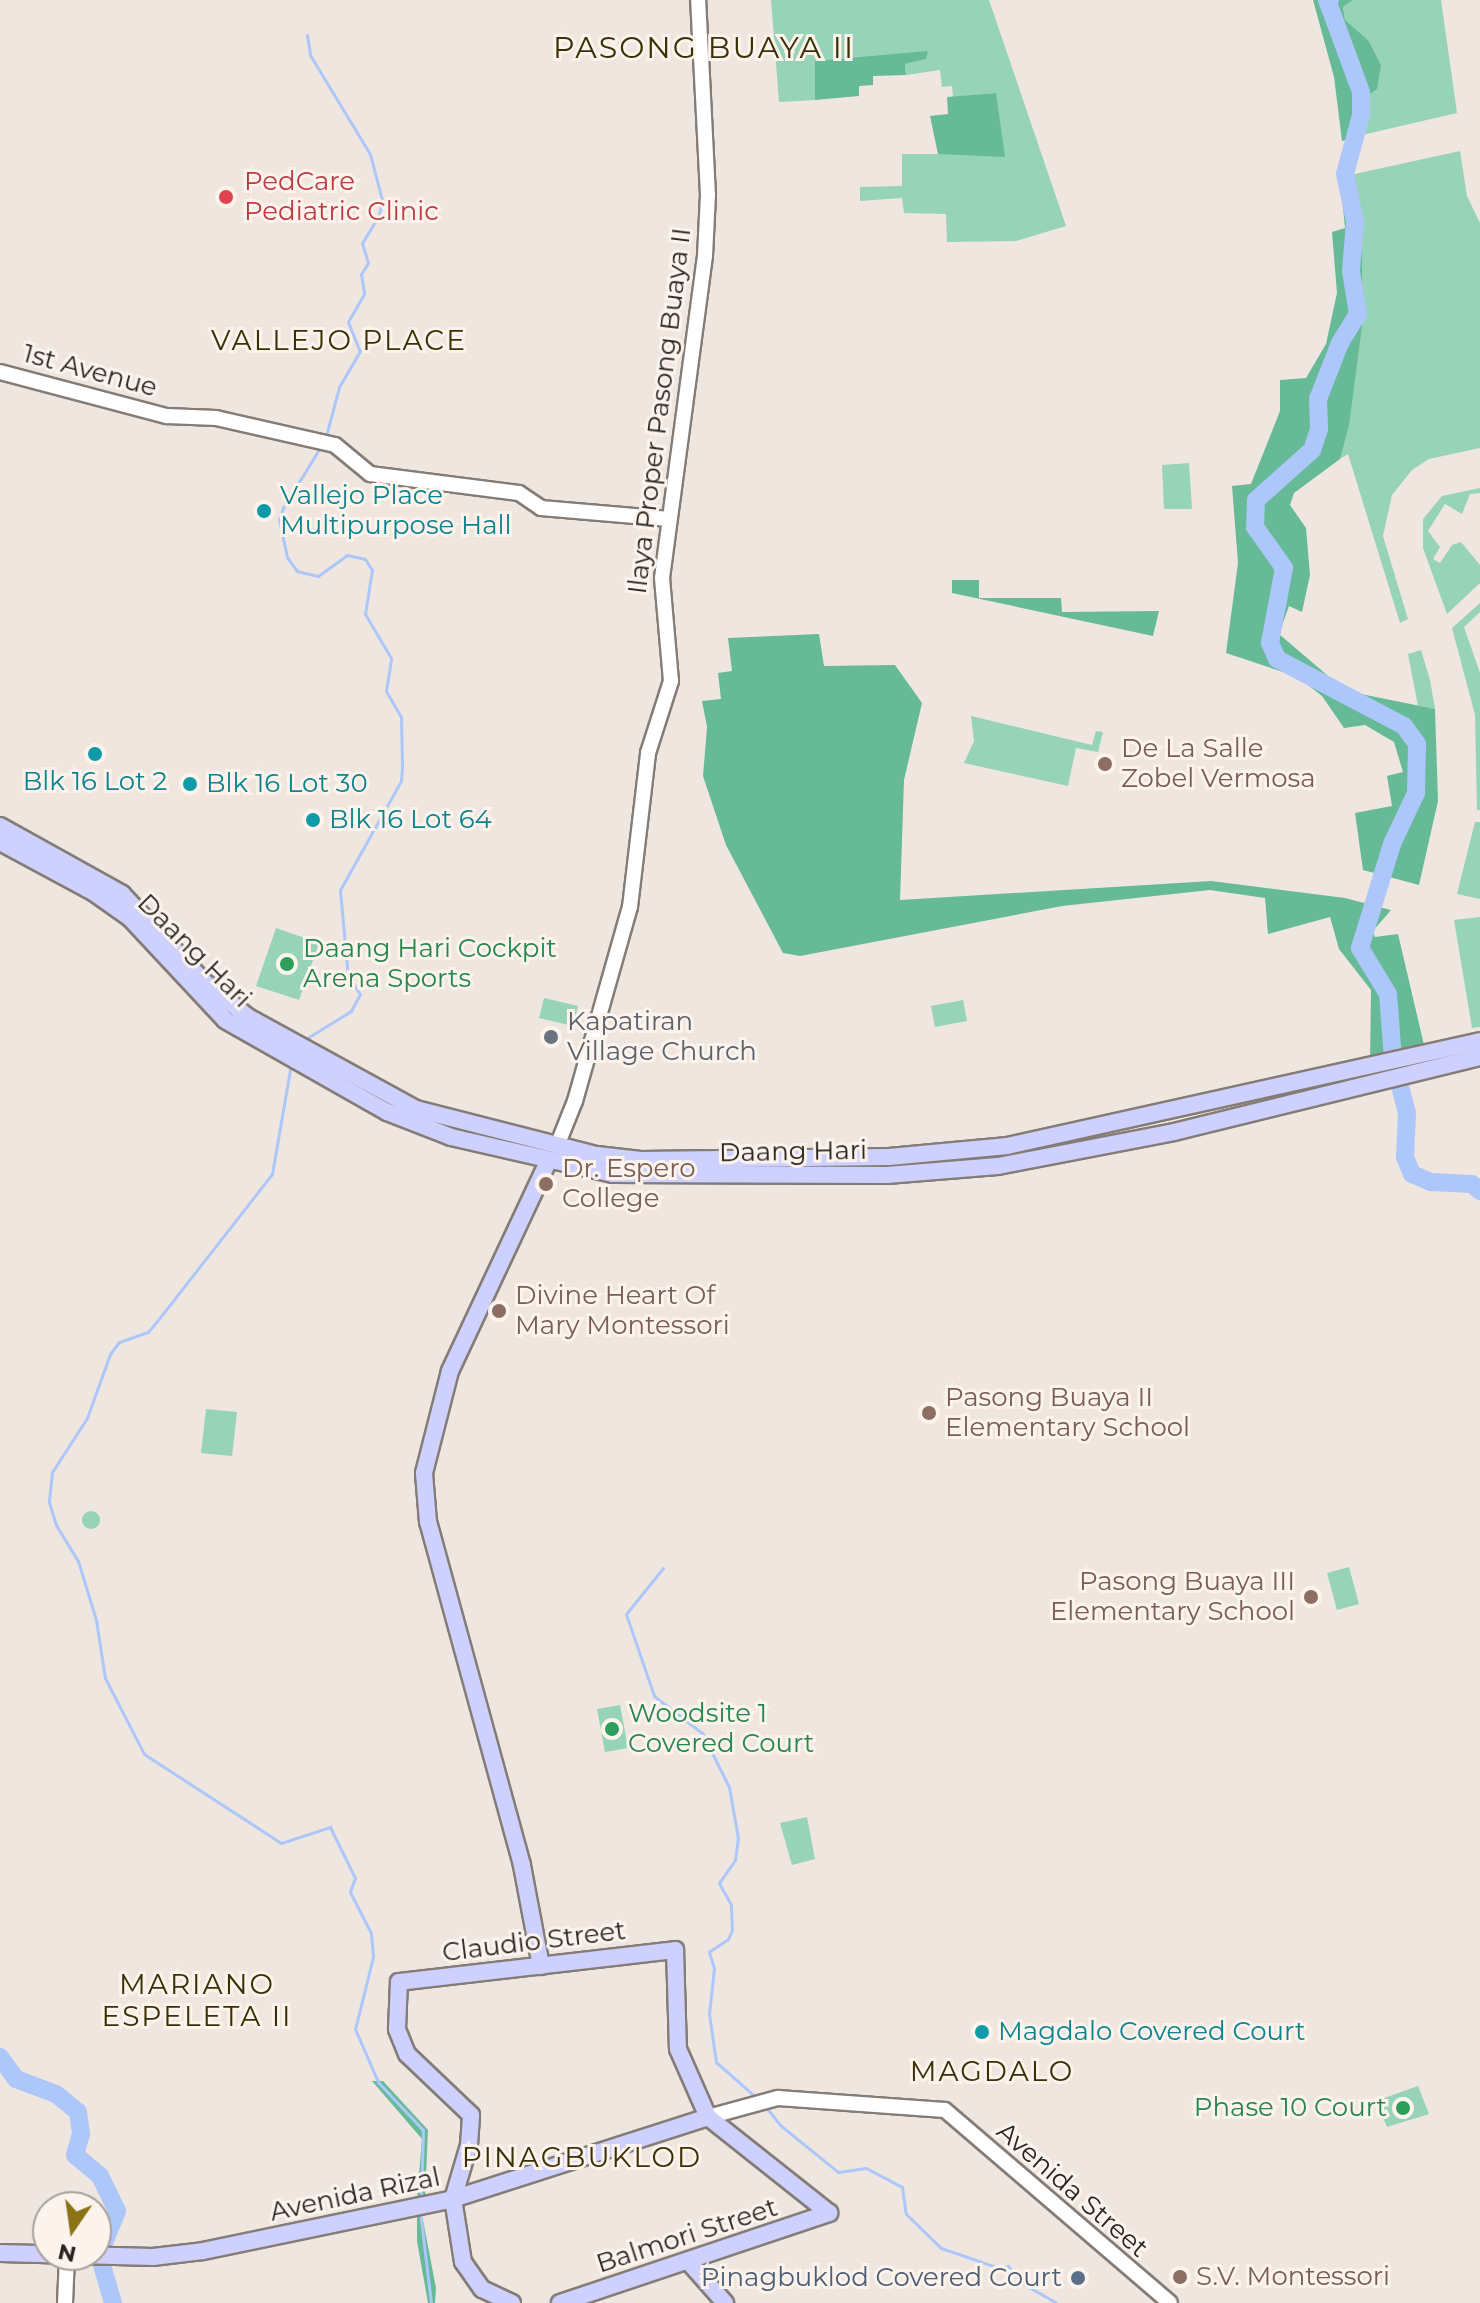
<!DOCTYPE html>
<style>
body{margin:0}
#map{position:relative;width:1480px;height:2303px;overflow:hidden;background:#efe6df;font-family:Montserrat,sans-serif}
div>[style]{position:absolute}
.green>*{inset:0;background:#97d3b8}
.round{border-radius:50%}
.forest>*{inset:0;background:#66ba97}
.stream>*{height:3px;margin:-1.5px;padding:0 1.5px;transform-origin:1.5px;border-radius:1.5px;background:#adc7fa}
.river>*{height:18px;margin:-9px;padding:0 9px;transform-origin:9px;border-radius:9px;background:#adc7fa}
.roads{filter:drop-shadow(2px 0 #847c76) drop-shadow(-2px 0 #847c76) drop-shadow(0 2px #847c76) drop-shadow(0 -2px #847c76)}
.minor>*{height:14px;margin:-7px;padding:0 7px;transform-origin:7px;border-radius:7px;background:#fff}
.major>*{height:16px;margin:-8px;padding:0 8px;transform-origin:8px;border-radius:8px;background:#ced1fe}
.dots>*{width:22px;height:22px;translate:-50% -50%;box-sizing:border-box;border:4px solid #fcf3ec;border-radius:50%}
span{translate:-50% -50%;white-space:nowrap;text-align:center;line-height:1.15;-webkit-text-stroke:6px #fcf3ec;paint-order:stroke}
.health-label{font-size:26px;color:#be3a42}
.left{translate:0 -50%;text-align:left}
.street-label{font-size:26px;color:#272421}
.culture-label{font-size:26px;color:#0d838f}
.education-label{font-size:26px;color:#785e54}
.right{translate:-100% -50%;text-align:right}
.leisure-label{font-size:26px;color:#27864d}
.worship-label{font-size:26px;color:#5b616d}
.service-label{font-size:26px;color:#4e5e75}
.neighbourhood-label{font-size:28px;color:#3b3004;letter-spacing:2px}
.quarter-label{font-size:30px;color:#3b3004;letter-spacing:2px}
.north{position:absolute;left:32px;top:2191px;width:80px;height:80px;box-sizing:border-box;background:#fcf3ec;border:2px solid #a7a09b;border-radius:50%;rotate:193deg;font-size:22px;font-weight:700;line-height:32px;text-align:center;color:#272421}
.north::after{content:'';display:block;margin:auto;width:28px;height:36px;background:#8b7316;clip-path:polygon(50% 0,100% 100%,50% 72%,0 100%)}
</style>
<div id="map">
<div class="green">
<i style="clip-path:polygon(771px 0,989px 0,1066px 226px,1016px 241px,947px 242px,946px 214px,904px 213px,902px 198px,860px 201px,860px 187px,902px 186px,902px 154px,977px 154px,996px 93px,953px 97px,952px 86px,942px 87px,940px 70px,906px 75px,905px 64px,926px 59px,815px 61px,815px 100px,779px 102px)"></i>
<i style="clip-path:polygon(1353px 0,1441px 0,1457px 113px,1362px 135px,1367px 96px,1381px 65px,1369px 41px,1345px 21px,1343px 7px)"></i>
<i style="clip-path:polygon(1460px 151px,1467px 196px,1480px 223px,1480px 448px,1429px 459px,1412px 470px,1392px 495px,1383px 536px,1408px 619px,1400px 623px,1348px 454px,1340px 459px,1363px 319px,1362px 253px,1350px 175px)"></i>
<i style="clip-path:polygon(1189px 463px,1192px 509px,1164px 509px,1162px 465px)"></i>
<i style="clip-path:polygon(1480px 488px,1480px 493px,1470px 494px,1462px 514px,1445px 504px,1428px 531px,1440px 547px,1433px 559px,1440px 563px,1452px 545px,1461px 542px,1480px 565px,1480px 583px,1447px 614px,1423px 548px,1423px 519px,1442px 496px)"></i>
<i style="clip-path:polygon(1480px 603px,1480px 612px,1464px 627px,1480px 673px,1480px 810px,1477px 810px,1475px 715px,1452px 628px)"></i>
<i style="clip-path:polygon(1421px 650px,1430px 680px,1435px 709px,1418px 706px,1408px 654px)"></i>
<i style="clip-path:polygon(971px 716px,1092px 745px,1096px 731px,1103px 732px,1098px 752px,1076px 748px,1068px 786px,964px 763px,974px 741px)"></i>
<i style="clip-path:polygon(1475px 822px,1480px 822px,1480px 899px,1457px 894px)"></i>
<i style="clip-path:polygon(1480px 917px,1480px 1027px,1472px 1028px,1454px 920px)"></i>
<i style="clip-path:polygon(276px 928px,319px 943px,299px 1000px,256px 986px)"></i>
<i style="clip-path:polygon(544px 998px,578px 1006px,573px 1026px,539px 1018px)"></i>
<i style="clip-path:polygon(963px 1000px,967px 1021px,935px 1027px,931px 1006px)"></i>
<i style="clip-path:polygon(206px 1409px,237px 1412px,232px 1456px,201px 1453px)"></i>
<i class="round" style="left:82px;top:1511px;width:18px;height:18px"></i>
<i style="clip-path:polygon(1349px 1567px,1359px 1604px,1337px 1610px,1327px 1573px)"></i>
<i style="clip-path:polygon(620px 1705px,628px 1748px,605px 1752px,597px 1709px)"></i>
<i style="clip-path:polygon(807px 1817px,815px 1859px,792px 1865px,780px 1823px)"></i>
<i style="clip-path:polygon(1418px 2086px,1429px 2114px,1387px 2127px,1376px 2101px)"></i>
</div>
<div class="forest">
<i style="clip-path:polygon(1313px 0,1353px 0,1343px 7px,1345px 20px,1369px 41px,1381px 65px,1377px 89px,1367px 96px,1362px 135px,1352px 139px,1342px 141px,1334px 77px)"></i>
<i style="clip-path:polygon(928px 51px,926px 59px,905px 64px,906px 75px,873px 76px,873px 85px,859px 86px,859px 96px,815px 100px,815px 61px)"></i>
<i style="clip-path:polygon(996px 93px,1005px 157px,938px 154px,930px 116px,948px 114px,947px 97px)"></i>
<i style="clip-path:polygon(1350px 175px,1362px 253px,1363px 319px,1349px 425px,1340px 459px,1294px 493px,1290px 505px,1306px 528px,1310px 575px,1302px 612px,1289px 606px,1279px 634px,1334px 681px,1361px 694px,1435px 709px,1438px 801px,1419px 885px,1363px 870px,1355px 813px,1392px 806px,1387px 776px,1403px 772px,1394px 742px,1365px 725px,1344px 728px,1322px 696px,1298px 677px,1226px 653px,1238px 563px,1232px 486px,1251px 484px,1280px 411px,1280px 380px,1306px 378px,1326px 344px,1337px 293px,1332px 232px,1345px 228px,1340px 176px)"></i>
<i style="clip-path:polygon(952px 580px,979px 580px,979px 598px,1061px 598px,1062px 612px,1159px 611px,1153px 636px,952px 593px)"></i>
<i style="clip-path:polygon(819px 634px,824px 666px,895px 665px,922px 703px,904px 780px,900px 900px,1211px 881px,1345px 898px,1391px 910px,1373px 931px,1375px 937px,1398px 934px,1424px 1045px,1370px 1062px,1371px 990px,1339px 949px,1330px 917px,1268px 934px,1265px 898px,1210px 890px,1062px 906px,800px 956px,783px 953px,726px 845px,703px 776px,707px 727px,702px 701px,721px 699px,718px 673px,732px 671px,728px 638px)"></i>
<i style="clip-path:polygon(372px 2081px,383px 2081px,428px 2130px,425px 2198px,417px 2199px,422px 2139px)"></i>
<i style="clip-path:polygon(422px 2215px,436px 2288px,435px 2303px,428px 2303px,417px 2241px,417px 2216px)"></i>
<i style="clip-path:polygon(95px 2263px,103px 2263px,118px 2303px,108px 2303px)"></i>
</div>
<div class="stream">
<i style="left:1334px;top:9px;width:9px;rotate:-72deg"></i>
<i style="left:307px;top:35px;width:20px;rotate:81deg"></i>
<i style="left:310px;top:55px;width:116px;rotate:58.8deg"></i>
<i style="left:370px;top:154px;width:48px;rotate:75.4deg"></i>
<i style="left:382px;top:200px;width:15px;rotate:101deg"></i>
<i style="left:379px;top:215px;width:33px;rotate:121deg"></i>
<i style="left:362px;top:243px;width:21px;rotate:73deg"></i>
<i style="left:368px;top:263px;width:13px;rotate:122deg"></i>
<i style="left:361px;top:274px;width:20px;rotate:81deg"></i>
<i style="left:364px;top:294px;width:32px;rotate:120deg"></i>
<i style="left:348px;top:322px;width:31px;rotate:68deg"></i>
<i style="left:360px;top:351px;width:42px;rotate:120.3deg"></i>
<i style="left:339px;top:387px;width:55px;rotate:104.8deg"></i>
<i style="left:304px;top:1040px;width:55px;rotate:-31.7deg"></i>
<i style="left:351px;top:1011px;width:19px;rotate:-62deg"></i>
<i style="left:360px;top:994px;width:21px;rotate:-125deg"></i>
<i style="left:348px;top:977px;width:87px;rotate:-95.3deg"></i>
<i style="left:340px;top:890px;width:125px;rotate:-60.8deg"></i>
<i style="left:401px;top:781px;width:16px;rotate:-86deg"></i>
<i style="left:402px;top:765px;width:48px;rotate:-91.2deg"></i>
<i style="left:401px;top:717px;width:30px;rotate:-120deg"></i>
<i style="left:386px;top:691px;width:33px;rotate:-81deg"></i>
<i style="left:391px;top:658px;width:51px;rotate:-120.6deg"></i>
<i style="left:365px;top:614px;width:45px;rotate:-81deg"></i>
<i style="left:372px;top:570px;width:13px;rotate:-122deg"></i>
<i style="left:365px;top:559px;width:18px;rotate:-167deg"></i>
<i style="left:347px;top:555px;width:36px;rotate:144deg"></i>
<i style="left:318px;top:576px;width:22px;rotate:-167deg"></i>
<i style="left:297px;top:571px;width:17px;rotate:-126deg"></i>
<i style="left:287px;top:557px;width:38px;rotate:-102deg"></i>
<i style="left:279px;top:520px;width:13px;rotate:-72deg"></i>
<i style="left:283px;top:508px;width:73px;rotate:-58.5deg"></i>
<i style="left:291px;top:1064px;width:112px;rotate:99.8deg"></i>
<i style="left:272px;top:1174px;width:187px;rotate:128deg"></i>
<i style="left:157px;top:1321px;width:14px;rotate:129deg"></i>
<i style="left:148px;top:1332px;width:31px;rotate:161deg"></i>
<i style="left:119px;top:1342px;width:15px;rotate:127deg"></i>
<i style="left:110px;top:1354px;width:68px;rotate:109.8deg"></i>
<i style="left:87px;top:1418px;width:64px;rotate:122.9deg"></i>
<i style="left:52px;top:1472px;width:30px;rotate:96deg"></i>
<i style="left:49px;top:1502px;width:24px;rotate:73deg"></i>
<i style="left:56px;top:1525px;width:42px;rotate:58.6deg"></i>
<i style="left:78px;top:1561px;width:62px;rotate:73deg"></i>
<i style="left:96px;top:1620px;width:59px;rotate:81.2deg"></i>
<i style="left:105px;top:1678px;width:85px;rotate:62.8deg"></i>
<i style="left:144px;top:1754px;width:163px;rotate:33deg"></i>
<i style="left:281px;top:1843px;width:52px;rotate:-18.1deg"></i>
<i style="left:330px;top:1827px;width:57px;rotate:63.9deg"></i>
<i style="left:355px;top:1878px;width:15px;rotate:110deg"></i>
<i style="left:350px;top:1892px;width:46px;rotate:62.9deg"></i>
<i style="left:371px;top:1933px;width:24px;rotate:85deg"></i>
<i style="left:373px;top:1957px;width:74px;rotate:104deg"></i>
<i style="left:355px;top:2029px;width:58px;rotate:66.5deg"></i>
<i style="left:378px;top:2082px;width:66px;rotate:46.8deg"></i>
<i style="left:423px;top:2130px;width:69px;rotate:91.7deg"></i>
<i style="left:663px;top:1568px;width:59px;rotate:128.8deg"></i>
<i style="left:626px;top:1614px;width:87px;rotate:71.1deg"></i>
<i style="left:654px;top:1696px;width:61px;rotate:37.6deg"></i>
<i style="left:702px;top:1733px;width:60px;rotate:63.4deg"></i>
<i style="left:729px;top:1787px;width:52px;rotate:80deg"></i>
<i style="left:738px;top:1838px;width:22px;rotate:98deg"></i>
<i style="left:735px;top:1860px;width:28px;rotate:125deg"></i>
<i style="left:719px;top:1883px;width:25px;rotate:61deg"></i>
<i style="left:731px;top:1905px;width:25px;rotate:88deg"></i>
<i style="left:732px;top:1930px;width:10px;rotate:114deg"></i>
<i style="left:728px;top:1939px;width:23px;rotate:146deg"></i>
<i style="left:709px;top:1952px;width:17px;rotate:73deg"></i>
<i style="left:714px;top:1968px;width:46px;rotate:96.2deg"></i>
<i style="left:709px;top:2014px;width:49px;rotate:81.7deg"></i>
<i style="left:716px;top:2062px;width:56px;rotate:41.4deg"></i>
<i style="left:766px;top:2107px;width:23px;rotate:52deg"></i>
<i style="left:780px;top:2125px;width:75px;rotate:39deg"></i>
<i style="left:838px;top:2172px;width:28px;rotate:-8deg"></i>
<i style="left:866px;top:2168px;width:41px;rotate:27.8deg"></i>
<i style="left:902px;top:2187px;width:27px;rotate:82deg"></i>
<i style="left:906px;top:2214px;width:49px;rotate:44.2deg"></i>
<i style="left:941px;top:2248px;width:61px;rotate:19deg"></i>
<i style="left:999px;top:2268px;width:9px;rotate:-13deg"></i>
<i style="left:1008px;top:2266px;width:22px;rotate:51deg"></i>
<i style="left:1022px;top:2283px;width:39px;rotate:30deg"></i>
<i style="left:420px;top:2211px;width:93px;rotate:83.2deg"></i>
</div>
<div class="river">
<i style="left:1327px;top:0;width:98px;rotate:69.7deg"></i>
<i style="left:1361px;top:92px;width:23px;rotate:90deg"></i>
<i style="left:1361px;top:115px;width:61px;rotate:105.2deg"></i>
<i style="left:1345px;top:174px;width:49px;rotate:78.2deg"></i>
<i style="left:1355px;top:222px;width:49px;rotate:94.7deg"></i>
<i style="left:1351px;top:271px;width:44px;rotate:80.8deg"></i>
<i style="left:1358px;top:314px;width:34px;rotate:122deg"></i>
<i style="left:1340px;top:343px;width:60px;rotate:111.4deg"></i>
<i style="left:1318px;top:399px;width:30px;rotate:88deg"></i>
<i style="left:1319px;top:429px;width:22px;rotate:108deg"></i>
<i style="left:1312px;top:450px;width:75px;rotate:138.2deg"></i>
<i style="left:1256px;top:500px;width:27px;rotate:92deg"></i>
<i style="left:1255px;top:527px;width:50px;rotate:54.7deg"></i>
<i style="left:1284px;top:568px;width:76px;rotate:100.6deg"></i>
<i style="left:1270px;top:643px;width:17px;rotate:66deg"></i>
<i style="left:1277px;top:659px;width:144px;rotate:27.8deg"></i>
<i style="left:1404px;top:726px;width:22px;rotate:54deg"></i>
<i style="left:1417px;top:744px;width:49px;rotate:91.2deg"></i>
<i style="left:1416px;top:793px;width:56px;rotate:115.2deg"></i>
<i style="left:1392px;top:844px;width:109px;rotate:107.1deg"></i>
<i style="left:1360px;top:948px;width:54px;rotate:58.7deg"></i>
<i style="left:1388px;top:994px;width:65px;rotate:85.6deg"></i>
<i style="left:1393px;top:1059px;width:56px;rotate:75.5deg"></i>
<i style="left:1407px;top:1113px;width:44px;rotate:92.6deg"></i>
<i style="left:1405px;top:1157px;width:18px;rotate:68deg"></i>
<i style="left:1412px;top:1174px;width:21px;rotate:23deg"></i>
<i style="left:1431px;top:1182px;width:41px;rotate:2.8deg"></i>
<i style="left:1472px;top:1184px;width:11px;rotate:41deg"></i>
<i style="left:0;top:2057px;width:27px;rotate:54deg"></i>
<i style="left:16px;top:2079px;width:43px;rotate:20.6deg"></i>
<i style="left:56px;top:2094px;width:28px;rotate:39deg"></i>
<i style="left:78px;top:2112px;width:22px;rotate:82deg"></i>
<i style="left:81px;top:2134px;width:22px;rotate:106deg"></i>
<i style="left:75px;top:2155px;width:33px;rotate:40deg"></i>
<i style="left:100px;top:2176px;width:39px;rotate:64deg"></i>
<i style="left:117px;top:2211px;width:48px;rotate:112.2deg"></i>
<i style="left:99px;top:2255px;width:50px;rotate:73.7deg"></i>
</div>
<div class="roads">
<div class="minor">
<i style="left:0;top:372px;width:173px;rotate:14.8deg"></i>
<i style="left:167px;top:416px;width:49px;rotate:2.3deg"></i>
<i style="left:216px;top:418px;width:122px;rotate:12.8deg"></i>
<i style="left:335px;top:445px;width:45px;rotate:39.6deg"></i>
<i style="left:370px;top:474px;width:150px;rotate:7.3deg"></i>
<i style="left:519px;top:493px;width:27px;rotate:34deg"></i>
<i style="left:541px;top:508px;width:129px;rotate:4.9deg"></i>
<i style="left:557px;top:1146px;width:48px;rotate:-68.2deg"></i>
<i style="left:575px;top:1101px;width:202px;rotate:-74.2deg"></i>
<i style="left:630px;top:907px;width:155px;rotate:-83.3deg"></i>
<i style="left:648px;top:753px;width:76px;rotate:-72.3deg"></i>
<i style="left:671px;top:681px;width:103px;rotate:-95deg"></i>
<i style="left:662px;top:578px;width:325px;rotate:-82.4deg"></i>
<i style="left:705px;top:256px;width:61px;rotate:-87.2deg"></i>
<i style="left:708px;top:195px;width:195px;rotate:-92.9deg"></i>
<i style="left:708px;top:2117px;width:73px;rotate:-15.2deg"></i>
<i style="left:778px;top:2098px;width:167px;rotate:4.1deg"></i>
<i style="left:945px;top:2110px;width:296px;rotate:40.6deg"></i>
<i style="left:65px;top:2303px;width:46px;rotate:-87.5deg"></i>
</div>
<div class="major">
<i style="left:0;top:826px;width:140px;rotate:29.1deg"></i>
<i style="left:122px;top:894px;width:119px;rotate:47deg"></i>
<i style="left:203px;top:981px;width:58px;rotate:38.7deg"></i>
<i style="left:248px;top:1017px;width:192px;rotate:28.7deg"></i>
<i style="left:416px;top:1109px;width:187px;rotate:14.3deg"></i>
<i style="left:597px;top:1155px;width:44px;rotate:6.5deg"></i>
<i style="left:641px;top:1160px;width:248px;rotate:-0.7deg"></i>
<i style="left:889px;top:1157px;width:119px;rotate:-5.3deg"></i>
<i style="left:1007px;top:1146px;width:485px;rotate:-12.5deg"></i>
<i style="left:0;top:842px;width:106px;rotate:28.3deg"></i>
<i style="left:93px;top:892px;width:45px;rotate:35.1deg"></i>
<i style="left:130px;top:918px;width:139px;rotate:47deg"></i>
<i style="left:225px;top:1020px;width:186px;rotate:29.6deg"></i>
<i style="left:387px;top:1112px;width:69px;rotate:21.3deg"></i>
<i style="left:451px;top:1137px;width:166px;rotate:12.9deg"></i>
<i style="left:613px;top:1174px;width:274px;rotate:0.2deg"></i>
<i style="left:887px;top:1175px;width:111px;rotate:-4.6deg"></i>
<i style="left:998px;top:1166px;width:179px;rotate:-10.9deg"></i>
<i style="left:1174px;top:1132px;width:315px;rotate:-13.8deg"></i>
<i style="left:541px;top:1966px;width:103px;rotate:-100.7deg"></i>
<i style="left:522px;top:1865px;width:356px;rotate:-105.3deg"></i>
<i style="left:428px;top:1522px;width:49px;rotate:-94.7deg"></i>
<i style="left:424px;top:1473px;width:105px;rotate:-75.7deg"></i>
<i style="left:450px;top:1371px;width:231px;rotate:-64.9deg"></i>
<i style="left:0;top:2253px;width:153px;rotate:1.5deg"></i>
<i style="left:153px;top:2257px;width:50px;rotate:-6.8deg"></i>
<i style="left:203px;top:2251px;width:255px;rotate:-11.7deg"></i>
<i style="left:453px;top:2199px;width:268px;rotate:-17.8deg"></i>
<i style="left:688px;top:2261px;width:56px;rotate:48.6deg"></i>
<i style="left:512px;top:2303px;width:33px;rotate:-155deg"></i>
<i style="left:482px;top:2289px;width:33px;rotate:-125deg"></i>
<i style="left:463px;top:2262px;width:64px;rotate:-99deg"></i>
<i style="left:453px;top:2199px;width:56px;rotate:-73.5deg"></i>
<i style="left:469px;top:2145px;width:30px;rotate:-86deg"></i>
<i style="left:471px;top:2115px;width:88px;rotate:-136.4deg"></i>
<i style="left:407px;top:2054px;width:27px;rotate:-112deg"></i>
<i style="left:397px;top:2029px;width:47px;rotate:-87.6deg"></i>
<i style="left:399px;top:1982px;width:278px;rotate:-6.6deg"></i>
<i style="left:675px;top:1950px;width:99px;rotate:88.3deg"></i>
<i style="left:678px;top:2049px;width:74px;rotate:66.2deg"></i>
<i style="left:708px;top:2117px;width:154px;rotate:38.4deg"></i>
<i style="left:560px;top:2303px;width:284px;rotate:-18.5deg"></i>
</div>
</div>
<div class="dots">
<i style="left:226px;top:197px;background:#e0444e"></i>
<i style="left:264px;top:511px;background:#0f9aa8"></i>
<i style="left:95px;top:754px;background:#0f9aa8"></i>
<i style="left:1105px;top:764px;background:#8d6e63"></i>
<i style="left:190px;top:784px;background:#0f9aa8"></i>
<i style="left:313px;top:820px;background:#0f9aa8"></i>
<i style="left:287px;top:964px;background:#2e9e5b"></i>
<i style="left:551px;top:1037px;background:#6b7280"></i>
<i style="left:546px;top:1184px;background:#8d6e63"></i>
<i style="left:499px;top:1311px;background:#8d6e63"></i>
<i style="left:929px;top:1413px;background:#8d6e63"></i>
<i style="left:1311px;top:1597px;background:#8d6e63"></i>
<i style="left:612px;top:1729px;background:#2e9e5b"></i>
<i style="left:982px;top:2032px;background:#0f9aa8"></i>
<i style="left:1403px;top:2108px;background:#2e9e5b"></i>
<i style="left:1180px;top:2277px;background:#8d6e63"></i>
<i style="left:1078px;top:2278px;background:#5c6f8a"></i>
</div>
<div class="health-label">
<span class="left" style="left:244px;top:197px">PedCare<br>Pediatric Clinic</span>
</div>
<div class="street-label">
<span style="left:90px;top:371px;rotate:15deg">1st Avenue</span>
<span style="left:660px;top:411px;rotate:-83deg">Ilaya Proper Pasong Buaya II</span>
<span style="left:194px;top:951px;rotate:45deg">Daang Hari</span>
<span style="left:793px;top:1152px;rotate:-1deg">Daang Hari</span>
<span style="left:534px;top:1942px;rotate:-7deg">Claudio Street</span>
<span style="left:1072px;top:2190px;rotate:41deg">Avenida Street</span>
<span style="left:355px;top:2195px;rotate:-12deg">Avenida Rizal</span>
<span style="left:687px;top:2236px;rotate:-18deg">Balmori Street</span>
</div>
<div class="culture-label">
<span class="left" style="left:280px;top:511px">Vallejo Place<br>Multipurpose Hall</span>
<span style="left:95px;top:782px">Blk 16 Lot 2</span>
<span class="left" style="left:206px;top:784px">Blk 16 Lot 30</span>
<span class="left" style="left:329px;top:820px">Blk 16 Lot 64</span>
<span class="left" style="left:998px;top:2032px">Magdalo Covered Court</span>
</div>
<div class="education-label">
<span class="left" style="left:1121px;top:764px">De La Salle<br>Zobel Vermosa</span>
<span class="left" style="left:562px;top:1184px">Dr. Espero<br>College</span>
<span class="left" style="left:515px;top:1311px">Divine Heart Of<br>Mary Montessori</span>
<span class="left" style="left:945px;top:1413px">Pasong Buaya II<br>Elementary School</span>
<span class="right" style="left:1295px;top:1597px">Pasong Buaya III<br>Elementary School</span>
<span class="left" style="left:1196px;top:2277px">S.V. Montessori</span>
</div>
<div class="leisure-label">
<span class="left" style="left:303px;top:964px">Daang Hari Cockpit<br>Arena Sports</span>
<span class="left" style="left:628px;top:1729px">Woodsite 1<br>Covered Court</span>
<span class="right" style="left:1387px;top:2108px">Phase 10 Court</span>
</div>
<div class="worship-label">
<span class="left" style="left:567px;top:1037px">Kapatiran<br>Village Church</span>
</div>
<div class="service-label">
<span class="right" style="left:1062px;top:2278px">Pinagbuklod Covered Court</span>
</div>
<div class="neighbourhood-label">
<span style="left:339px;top:340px">VALLEJO PLACE</span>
<span style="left:197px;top:2000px">MARIANO<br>ESPELETA II</span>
<span style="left:992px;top:2071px">MAGDALO</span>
<span style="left:582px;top:2157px">PINAGBUKLOD</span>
</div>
<div class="quarter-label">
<span style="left:704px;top:48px">PASONG BUAYA II</span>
</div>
<div class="north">N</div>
</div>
